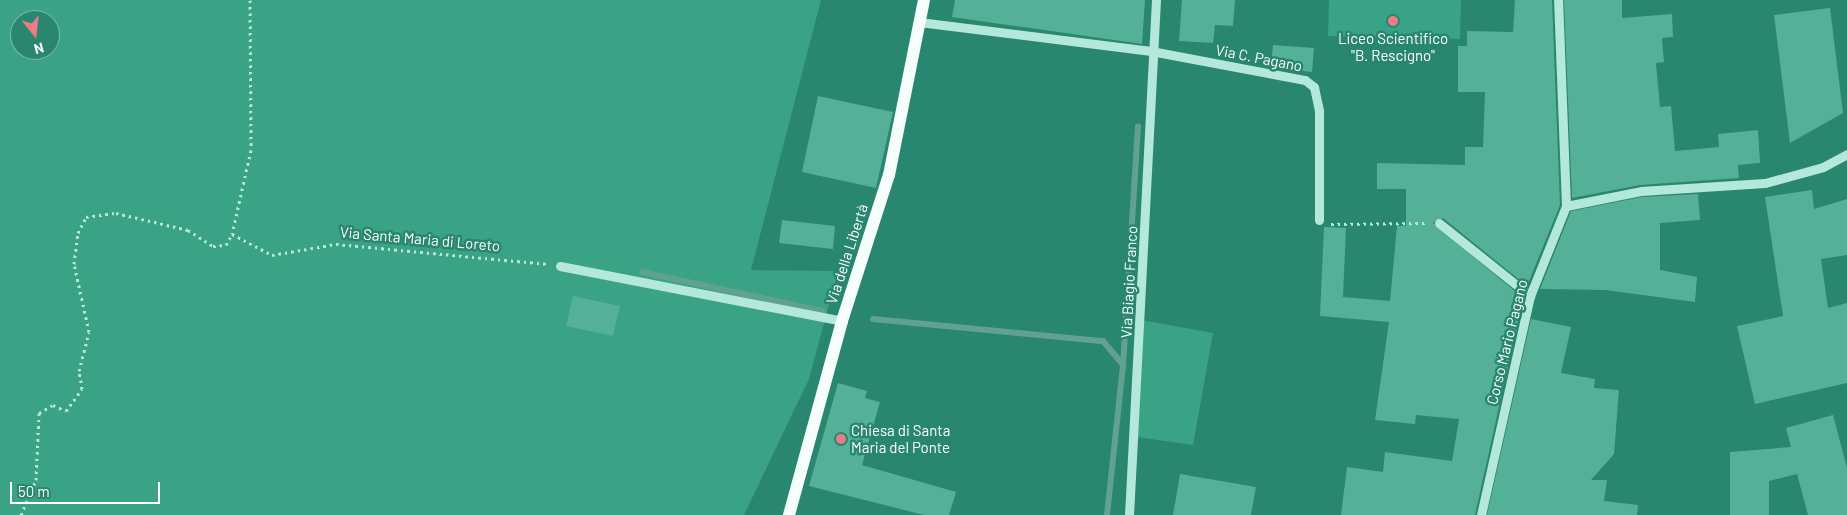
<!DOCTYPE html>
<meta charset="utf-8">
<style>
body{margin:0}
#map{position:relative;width:1847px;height:515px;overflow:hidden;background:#28876e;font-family:Barlow,sans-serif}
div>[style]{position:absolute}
.green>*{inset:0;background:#3aa285}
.stream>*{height:6px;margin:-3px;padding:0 3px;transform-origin:3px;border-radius:3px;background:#61a190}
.building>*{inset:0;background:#55b098}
.path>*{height:3px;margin-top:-1.5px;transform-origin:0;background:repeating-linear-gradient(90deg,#b4e8da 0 2.5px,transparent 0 6.5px)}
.minor>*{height:9px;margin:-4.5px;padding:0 4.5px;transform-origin:4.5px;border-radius:4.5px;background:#b4e8da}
.major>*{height:12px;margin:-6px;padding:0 6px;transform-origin:6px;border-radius:6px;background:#f6fefc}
.dots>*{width:14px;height:14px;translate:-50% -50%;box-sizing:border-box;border:2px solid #28876e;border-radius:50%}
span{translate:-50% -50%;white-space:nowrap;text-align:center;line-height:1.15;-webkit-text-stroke:5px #28876e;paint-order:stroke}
.poi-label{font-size:15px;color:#fff}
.left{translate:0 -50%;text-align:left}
.street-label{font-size:15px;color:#fff}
.north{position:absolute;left:10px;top:10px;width:50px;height:50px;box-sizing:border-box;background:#28876e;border:1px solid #7eb7a8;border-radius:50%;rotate:164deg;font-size:14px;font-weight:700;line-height:20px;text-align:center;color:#fff}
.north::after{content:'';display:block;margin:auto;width:18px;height:22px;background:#f07a88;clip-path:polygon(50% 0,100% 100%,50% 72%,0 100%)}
.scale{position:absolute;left:10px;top:482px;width:150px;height:22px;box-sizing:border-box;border:2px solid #fff;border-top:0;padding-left:6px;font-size:15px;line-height:18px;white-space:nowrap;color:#fff;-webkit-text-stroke:4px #28876e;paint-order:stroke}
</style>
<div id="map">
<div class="green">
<i style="clip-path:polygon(evenodd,0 0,821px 0,751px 270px,838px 271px,809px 379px,744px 515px,0 515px,0 0,20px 20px,50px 20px,50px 50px,20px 50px,20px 20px)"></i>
<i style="clip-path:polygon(1329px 0,1461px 0,1460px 39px,1328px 36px)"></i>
<i style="clip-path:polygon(1141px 320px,1213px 333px,1193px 445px,1137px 437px)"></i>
</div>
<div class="stream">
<i style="left:642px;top:272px;width:185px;rotate:12.2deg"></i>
<i style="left:873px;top:319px;width:231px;rotate:5.5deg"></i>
<i style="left:1103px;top:341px;width:31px;rotate:50deg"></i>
<i style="left:1107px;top:515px;width:151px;rotate:-83.9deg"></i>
<i style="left:1123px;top:365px;width:239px;rotate:-86.4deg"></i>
</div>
<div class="building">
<i style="clip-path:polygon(955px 0,1145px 0,1142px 44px,952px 17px)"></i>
<i style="clip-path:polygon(1182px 0,1235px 0,1233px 26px,1215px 25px,1213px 43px,1179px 41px)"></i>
<i style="clip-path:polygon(1515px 0,1552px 0,1560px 205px,1527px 286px,1443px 218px,1433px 223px,1523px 298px,1475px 515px,1341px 515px,1347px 467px,1383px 472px,1385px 452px,1452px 461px,1459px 419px,1416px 415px,1415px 424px,1375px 420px,1389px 322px,1320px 316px,1324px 227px,1346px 228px,1343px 297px,1390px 301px,1397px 226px,1406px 226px,1406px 189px,1377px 189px,1377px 163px,1465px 165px,1465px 147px,1483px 147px,1485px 92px,1458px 92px,1458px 46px,1467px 46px,1467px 31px,1513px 32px)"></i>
<i style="clip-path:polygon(1564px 0,1622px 0,1622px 18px,1672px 14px,1673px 37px,1662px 38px,1664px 62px,1656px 63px,1660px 107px,1671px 106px,1675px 151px,1719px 147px,1718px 134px,1758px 130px,1760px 163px,1738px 165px,1739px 178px,1640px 185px,1572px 198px)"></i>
<i style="clip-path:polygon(1830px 8px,1843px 113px,1790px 143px,1774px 15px)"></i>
<i style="clip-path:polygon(1273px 45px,1314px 48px,1312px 72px,1271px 67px)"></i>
<i style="clip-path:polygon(818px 96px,893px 112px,876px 188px,802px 172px)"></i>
<i style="clip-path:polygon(1812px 190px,1814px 209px,1847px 199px,1847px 255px,1821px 259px,1828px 308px,1847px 303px,1847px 383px,1755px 404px,1737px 326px,1783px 316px,1765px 197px)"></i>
<i style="clip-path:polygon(1698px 194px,1700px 220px,1660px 223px,1660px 270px,1697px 277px,1695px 302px,1605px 290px,1540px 289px,1571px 211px,1642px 197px)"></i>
<i style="clip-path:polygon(782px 220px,835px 226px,833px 249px,779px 243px)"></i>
<i style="clip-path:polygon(573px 296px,620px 306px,613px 336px,566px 326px)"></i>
<i style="clip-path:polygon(1531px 319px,1571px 327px,1561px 373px,1595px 379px,1594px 388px,1619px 390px,1614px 454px,1591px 480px,1607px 480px,1604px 501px,1638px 505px,1637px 515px,1487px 515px)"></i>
<i style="clip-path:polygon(838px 383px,867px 391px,865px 398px,880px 402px,862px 465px,956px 492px,949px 515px,924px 515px,809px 486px)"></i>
<i style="clip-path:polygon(1833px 415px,1847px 468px,1847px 515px,1808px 515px,1797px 474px,1769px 481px,1769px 515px,1730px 515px,1730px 452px,1791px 447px,1786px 428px)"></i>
<i style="clip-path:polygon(1180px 474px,1256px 487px,1251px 515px,1173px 515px)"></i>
</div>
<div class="path">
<i style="left:250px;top:0;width:150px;rotate:89.6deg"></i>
<i style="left:251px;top:150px;width:86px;rotate:102.7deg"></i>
<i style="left:232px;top:234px;width:45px;rotate:27.7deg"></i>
<i style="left:272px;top:255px;width:65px;rotate:-9.8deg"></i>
<i style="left:336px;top:244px;width:213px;rotate:5.4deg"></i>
<i style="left:1331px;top:224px;width:96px;rotate:-0.6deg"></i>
<i style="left:21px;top:515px;width:38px;rotate:-67deg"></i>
<i style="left:36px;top:480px;width:67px;rotate:-87.4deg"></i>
<i style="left:39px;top:413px;width:16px;rotate:-30deg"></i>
<i style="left:53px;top:405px;width:14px;rotate:25deg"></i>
<i style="left:66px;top:411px;width:27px;rotate:-54deg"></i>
<i style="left:82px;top:389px;width:18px;rotate:-99deg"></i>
<i style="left:79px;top:371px;width:40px;rotate:-75.6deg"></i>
<i style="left:89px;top:332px;width:70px;rotate:-102.4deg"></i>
<i style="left:74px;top:264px;width:31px;rotate:-83deg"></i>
<i style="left:78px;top:233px;width:18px;rotate:-63deg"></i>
<i style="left:86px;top:217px;width:30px;rotate:-8deg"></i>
<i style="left:116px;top:213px;width:74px;rotate:13.3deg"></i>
<i style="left:188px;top:230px;width:30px;rotate:33deg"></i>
<i style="left:213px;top:246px;width:13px;rotate:-4deg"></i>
<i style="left:226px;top:245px;width:13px;rotate:-61deg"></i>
</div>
<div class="minor">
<i style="left:919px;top:22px;width:234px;rotate:7.1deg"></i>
<i style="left:1151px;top:51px;width:157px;rotate:10.7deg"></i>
<i style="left:1305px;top:80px;width:11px;rotate:38deg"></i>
<i style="left:1314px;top:87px;width:25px;rotate:78deg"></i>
<i style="left:1319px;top:111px;width:109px;rotate:90deg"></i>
<i style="left:1566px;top:206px;width:76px;rotate:-11.3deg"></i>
<i style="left:1641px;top:191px;width:124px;rotate:-3.7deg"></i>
<i style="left:1765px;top:183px;width:60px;rotate:-15.4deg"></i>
<i style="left:1823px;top:167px;width:27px;rotate:-28deg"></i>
<i style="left:1439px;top:223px;width:117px;rotate:38.7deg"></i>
<i style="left:560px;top:266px;width:287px;rotate:11deg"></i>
<i style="left:1129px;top:515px;width:516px;rotate:-87deg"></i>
<i style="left:1481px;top:515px;width:224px;rotate:-77.4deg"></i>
<i style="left:1530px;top:296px;width:97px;rotate:-68.2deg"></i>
<i style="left:1566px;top:206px;width:206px;rotate:-92.2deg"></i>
</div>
<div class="major">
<i style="left:789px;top:515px;width:201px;rotate:-74.7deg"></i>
<i style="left:842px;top:321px;width:153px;rotate:-72.2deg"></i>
<i style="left:889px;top:175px;width:178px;rotate:-78.7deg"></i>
</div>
<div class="dots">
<i style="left:1393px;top:21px;background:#f07a88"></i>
<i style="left:841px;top:439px;background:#f07a88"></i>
</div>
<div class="poi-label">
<span style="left:1393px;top:47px">Liceo Scientifico<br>"B. Rescigno"</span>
<span class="left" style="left:851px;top:439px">Chiesa di Santa<br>Maria del Ponte</span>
</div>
<div class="street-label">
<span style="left:1259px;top:58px;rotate:11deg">Via C. Pagano</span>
<span style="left:420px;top:239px;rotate:5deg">Via Santa Maria di Loreto</span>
<span style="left:847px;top:254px;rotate:-72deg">Via della Libertà</span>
<span style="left:1129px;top:282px;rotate:-87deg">Via Biagio Franco</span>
<span style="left:1507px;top:342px;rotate:-76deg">Corso Mario Pagano</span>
</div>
<div class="north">N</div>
<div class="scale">50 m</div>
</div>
